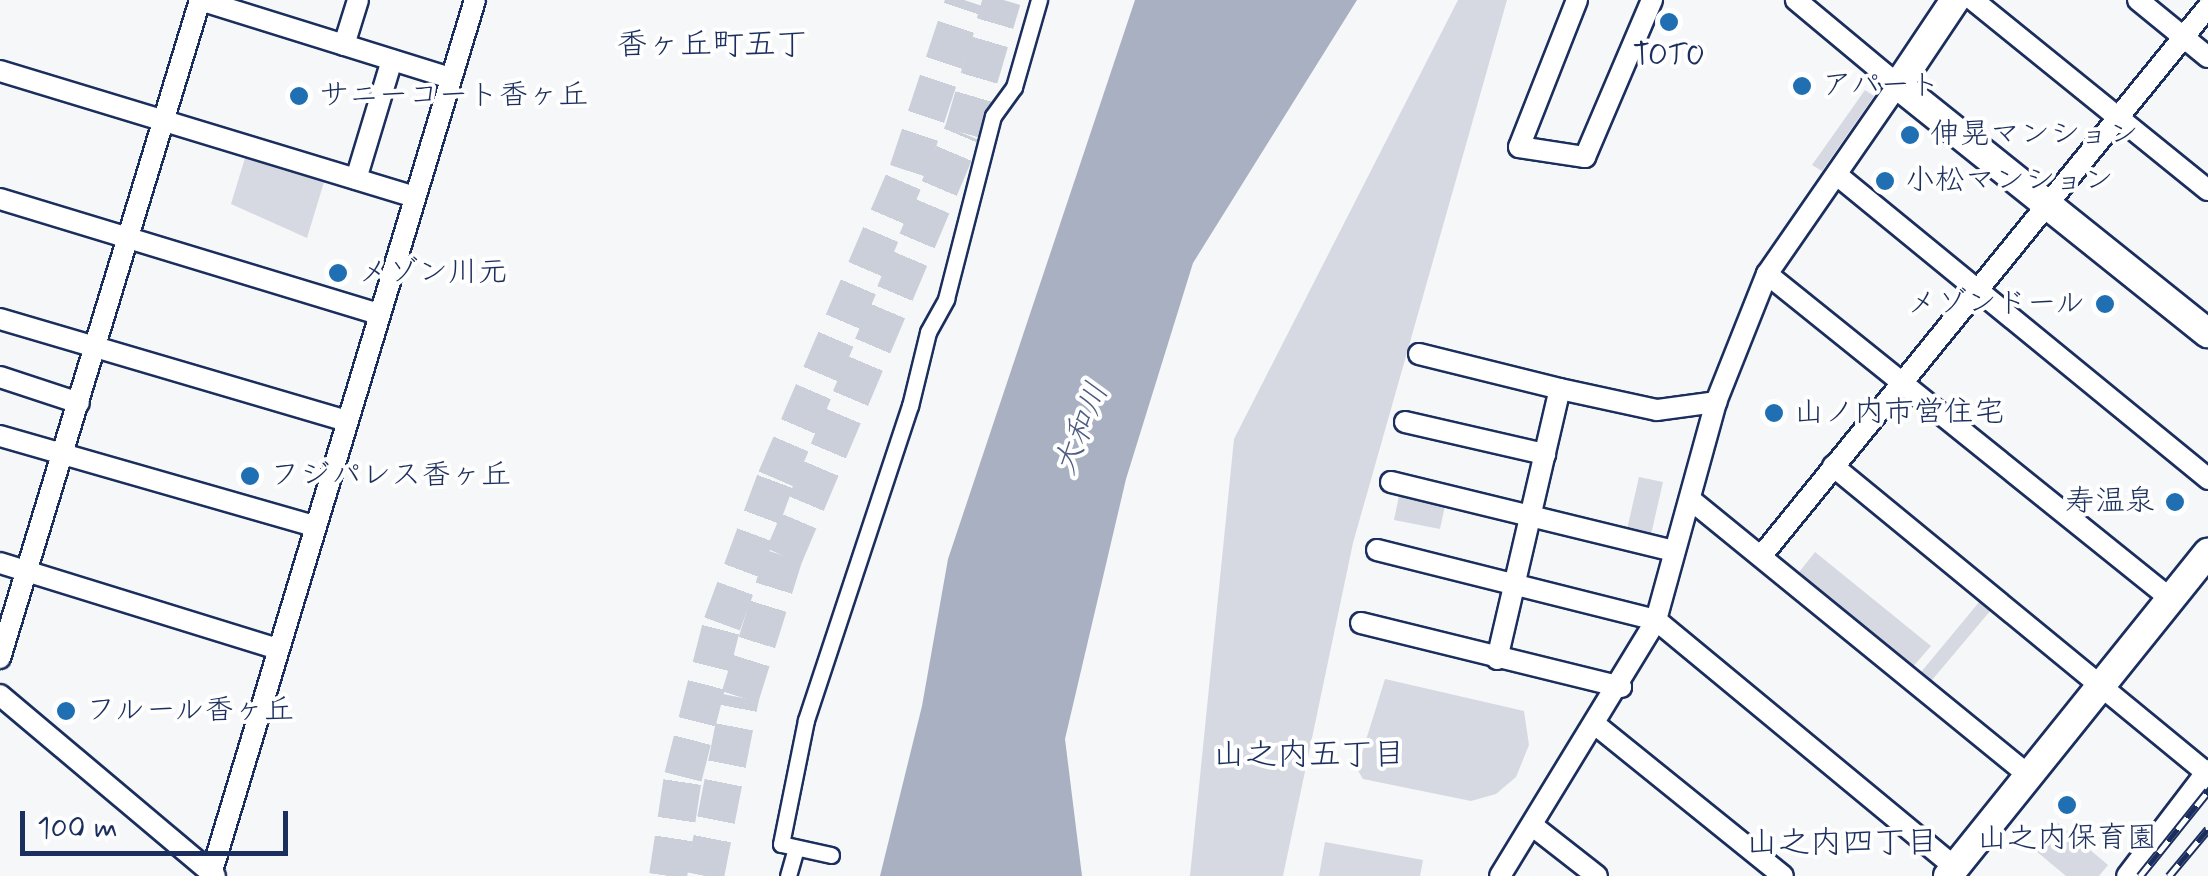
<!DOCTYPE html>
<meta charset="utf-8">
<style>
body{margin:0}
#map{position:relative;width:2208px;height:876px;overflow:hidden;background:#f6f7f9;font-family:Mynerve,"Klee One",sans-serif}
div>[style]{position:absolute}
.green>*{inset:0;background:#d6d9e2}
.water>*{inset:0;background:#a9b0c1}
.motorway-tunnel>*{height:38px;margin-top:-19px;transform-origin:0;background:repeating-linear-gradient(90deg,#cacfda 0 38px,transparent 0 57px)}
.roads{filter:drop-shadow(2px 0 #1b2f5e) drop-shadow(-2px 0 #1b2f5e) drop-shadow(0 2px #1b2f5e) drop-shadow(0 -2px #1b2f5e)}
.pedestrian>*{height:15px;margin:-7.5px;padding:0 7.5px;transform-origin:7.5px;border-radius:7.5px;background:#fff}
.minor>*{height:20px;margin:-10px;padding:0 10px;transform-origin:10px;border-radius:10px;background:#fff}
.tertiary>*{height:28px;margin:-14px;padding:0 14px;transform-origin:14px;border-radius:14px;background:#fff}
.rail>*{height:9px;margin-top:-4.5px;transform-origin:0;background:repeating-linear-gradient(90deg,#fff 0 15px,#1b2f5e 0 30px);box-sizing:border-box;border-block:2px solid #1b2f5e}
.dots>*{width:28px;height:28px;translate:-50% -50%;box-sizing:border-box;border:5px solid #fff;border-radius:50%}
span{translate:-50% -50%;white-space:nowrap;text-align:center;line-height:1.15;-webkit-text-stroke:8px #fff;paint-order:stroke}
.poi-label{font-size:30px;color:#1b2f5e}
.left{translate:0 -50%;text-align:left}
.right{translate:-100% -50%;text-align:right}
.neighbourhood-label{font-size:32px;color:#1b2f5e}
.water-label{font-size:32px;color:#4d5c81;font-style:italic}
.scale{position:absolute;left:20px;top:811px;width:268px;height:45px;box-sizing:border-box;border:5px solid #1b2f5e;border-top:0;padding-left:12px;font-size:30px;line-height:35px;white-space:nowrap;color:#1b2f5e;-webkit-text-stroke:8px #fff;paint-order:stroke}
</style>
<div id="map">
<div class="green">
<i style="clip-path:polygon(1458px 0,1507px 0,1353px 543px,1283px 876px,1190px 876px,1234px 439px)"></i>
<i style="clip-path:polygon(1865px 90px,1874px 96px,1822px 171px,1812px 165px)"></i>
<i style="clip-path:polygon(245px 158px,324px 182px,307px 238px,231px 204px)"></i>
<i style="clip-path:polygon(1639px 477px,1663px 482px,1650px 539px,1626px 534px)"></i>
<i style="clip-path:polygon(1400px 491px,1446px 501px,1440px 529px,1394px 520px)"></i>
<i style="clip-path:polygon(1815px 552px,1931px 646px,1910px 670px,1796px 576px)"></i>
<i style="clip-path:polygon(1980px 601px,1991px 610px,1927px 686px,1917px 677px)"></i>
<i style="clip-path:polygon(1385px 679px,1524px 711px,1529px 745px,1516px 777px,1496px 794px,1471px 801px,1363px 779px,1357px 769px)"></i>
<i style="clip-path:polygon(2058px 823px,2108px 865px,2099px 876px,2066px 876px,2036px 851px)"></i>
<i style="clip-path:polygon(1325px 842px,1423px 860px,1420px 876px,1319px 876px)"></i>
</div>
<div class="water">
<i style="clip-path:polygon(1135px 0,1357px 0,1193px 263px,1126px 479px,1065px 739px,1082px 876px,880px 876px,922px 706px,948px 559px)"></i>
</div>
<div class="motorway-tunnel">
<i style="left:668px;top:876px;width:100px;rotate:-81.4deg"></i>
<i style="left:683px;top:777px;width:158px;rotate:-75.7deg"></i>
<i style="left:722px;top:624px;width:155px;rotate:-69.6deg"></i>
<i style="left:776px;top:479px;width:335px;rotate:-66.8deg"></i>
<i style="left:908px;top:171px;width:180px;rotate:-71.6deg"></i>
<i style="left:705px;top:876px;width:182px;rotate:-78.9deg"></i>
<i style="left:740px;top:697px;width:148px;rotate:-72.7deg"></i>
<i style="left:784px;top:556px;width:459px;rotate:-67.1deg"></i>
<i style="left:963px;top:133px;width:139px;rotate:-73.7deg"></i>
</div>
<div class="roads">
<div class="pedestrian">
<i style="left:831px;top:855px;width:51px;rotate:-167.6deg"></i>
<i style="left:781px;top:844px;width:126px;rotate:-78.6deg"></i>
<i style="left:806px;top:720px;width:331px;rotate:-71.7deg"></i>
<i style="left:910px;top:406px;width:76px;rotate:-76.3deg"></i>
<i style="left:928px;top:332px;width:38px;rotate:-61deg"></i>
<i style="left:946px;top:299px;width:189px;rotate:-75.6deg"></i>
<i style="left:993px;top:116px;width:36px;rotate:-54deg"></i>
<i style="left:1014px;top:87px;width:91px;rotate:-74deg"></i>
<i style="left:788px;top:876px;width:29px;rotate:-74deg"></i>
</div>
<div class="minor">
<i style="left:200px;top:0;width:263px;rotate:17.3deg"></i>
<i style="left:1577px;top:0;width:158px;rotate:111.5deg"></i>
<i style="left:1519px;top:147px;width:67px;rotate:8.6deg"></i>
<i style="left:1585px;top:157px;width:171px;rotate:-66.9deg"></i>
<i style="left:1973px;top:0;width:302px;rotate:39deg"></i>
<i style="left:2138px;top:0;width:90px;rotate:39.2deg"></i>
<i style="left:344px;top:45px;width:47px;rotate:-72.7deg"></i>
<i style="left:0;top:71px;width:434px;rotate:16.9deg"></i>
<i style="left:1837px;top:175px;width:480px;rotate:39.3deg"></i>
<i style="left:356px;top:179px;width:124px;rotate:-73.2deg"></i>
<i style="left:0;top:199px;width:396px;rotate:16.9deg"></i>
<i style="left:1767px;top:274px;width:518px;rotate:38.82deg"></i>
<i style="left:0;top:319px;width:361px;rotate:16.4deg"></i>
<i style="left:1419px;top:354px;width:145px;rotate:13.9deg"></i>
<i style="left:0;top:377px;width:83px;rotate:18.2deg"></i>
<i style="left:1405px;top:422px;width:144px;rotate:12.9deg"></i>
<i style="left:0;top:436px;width:327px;rotate:16deg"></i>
<i style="left:1833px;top:466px;width:482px;rotate:39.4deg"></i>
<i style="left:1391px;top:482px;width:291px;rotate:13.7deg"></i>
<i style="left:1691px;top:500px;width:436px;rotate:39.2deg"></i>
<i style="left:1377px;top:550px;width:288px;rotate:14.1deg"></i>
<i style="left:1656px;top:620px;width:388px;rotate:39.6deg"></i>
<i style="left:1763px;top:554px;width:705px;rotate:-50.87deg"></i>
<i style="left:0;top:563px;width:291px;rotate:17.2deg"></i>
<i style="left:1361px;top:623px;width:268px;rotate:13.8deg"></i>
<i style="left:0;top:658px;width:688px;rotate:-73.09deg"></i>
<i style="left:1497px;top:659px;width:277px;rotate:-76.9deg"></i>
<i style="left:1560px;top:389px;width:99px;rotate:12.2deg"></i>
<i style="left:1657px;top:410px;width:60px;rotate:-7.7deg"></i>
<i style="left:0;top:695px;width:281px;rotate:40.1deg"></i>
<i style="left:1596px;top:725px;width:240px;rotate:38.9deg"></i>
<i style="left:1533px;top:826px;width:81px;rotate:38deg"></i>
<i style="left:212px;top:871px;width:910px;rotate:-73.2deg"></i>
<i style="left:1500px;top:876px;width:300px;rotate:-58.6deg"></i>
<i style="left:1656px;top:620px;width:226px;rotate:-74.6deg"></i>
<i style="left:1716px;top:402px;width:138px;rotate:-68.3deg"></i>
<i style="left:1767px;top:274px;width:230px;rotate:-55.3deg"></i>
<i style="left:1898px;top:85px;width:133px;rotate:-140.2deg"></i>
<i style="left:2127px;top:876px;width:133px;rotate:-52.6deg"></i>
</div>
<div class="tertiary">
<i style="left:1955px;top:0;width:102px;rotate:123.8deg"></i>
<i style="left:1898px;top:85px;width:397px;rotate:38.7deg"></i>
<i style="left:1948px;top:876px;width:415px;rotate:-51.2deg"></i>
</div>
</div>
<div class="rail">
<i style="left:2140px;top:876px;width:109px;rotate:-51.3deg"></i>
<i style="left:2169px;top:876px;width:61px;rotate:-50.3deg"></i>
</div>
<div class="dots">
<i style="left:1669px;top:22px;background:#1f6fb2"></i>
<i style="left:1802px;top:86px;background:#1f6fb2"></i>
<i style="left:299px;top:96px;background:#1f6fb2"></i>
<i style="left:1910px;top:135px;background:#1f6fb2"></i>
<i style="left:1885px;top:181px;background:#1f6fb2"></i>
<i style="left:338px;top:273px;background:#1f6fb2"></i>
<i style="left:2105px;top:304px;background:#1f6fb2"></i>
<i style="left:1774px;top:413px;background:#1f6fb2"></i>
<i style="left:250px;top:476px;background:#1f6fb2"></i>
<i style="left:2175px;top:502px;background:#1f6fb2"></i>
<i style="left:66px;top:711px;background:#1f6fb2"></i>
<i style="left:2067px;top:805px;background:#1f6fb2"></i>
</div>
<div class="poi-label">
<span style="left:1669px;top:56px">TOTO</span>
<span class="left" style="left:1822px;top:86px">アパート</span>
<span class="left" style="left:319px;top:96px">サニーコート香ヶ丘</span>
<span class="left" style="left:1930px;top:135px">伸晃マンション</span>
<span class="left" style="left:1905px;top:181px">小松マンション</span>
<span class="left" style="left:358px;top:273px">メゾン川元</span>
<span class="right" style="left:2085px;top:304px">メゾンドール</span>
<span class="left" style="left:1794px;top:413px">山ノ内市営住宅</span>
<span class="left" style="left:270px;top:476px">フジパレス香ヶ丘</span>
<span class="right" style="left:2155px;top:502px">寿温泉</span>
<span class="left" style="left:86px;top:711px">フルール香ヶ丘</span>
<span style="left:2067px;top:839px">山之内保育園</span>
</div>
<div class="neighbourhood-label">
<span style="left:712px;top:45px">香ヶ丘町五丁</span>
<span style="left:1309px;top:755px">山之内五丁目</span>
<span style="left:1842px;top:843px">山之内四丁目</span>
</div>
<div class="water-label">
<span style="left:1082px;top:429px;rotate:-68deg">大和川</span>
</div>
<div class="scale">100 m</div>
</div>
